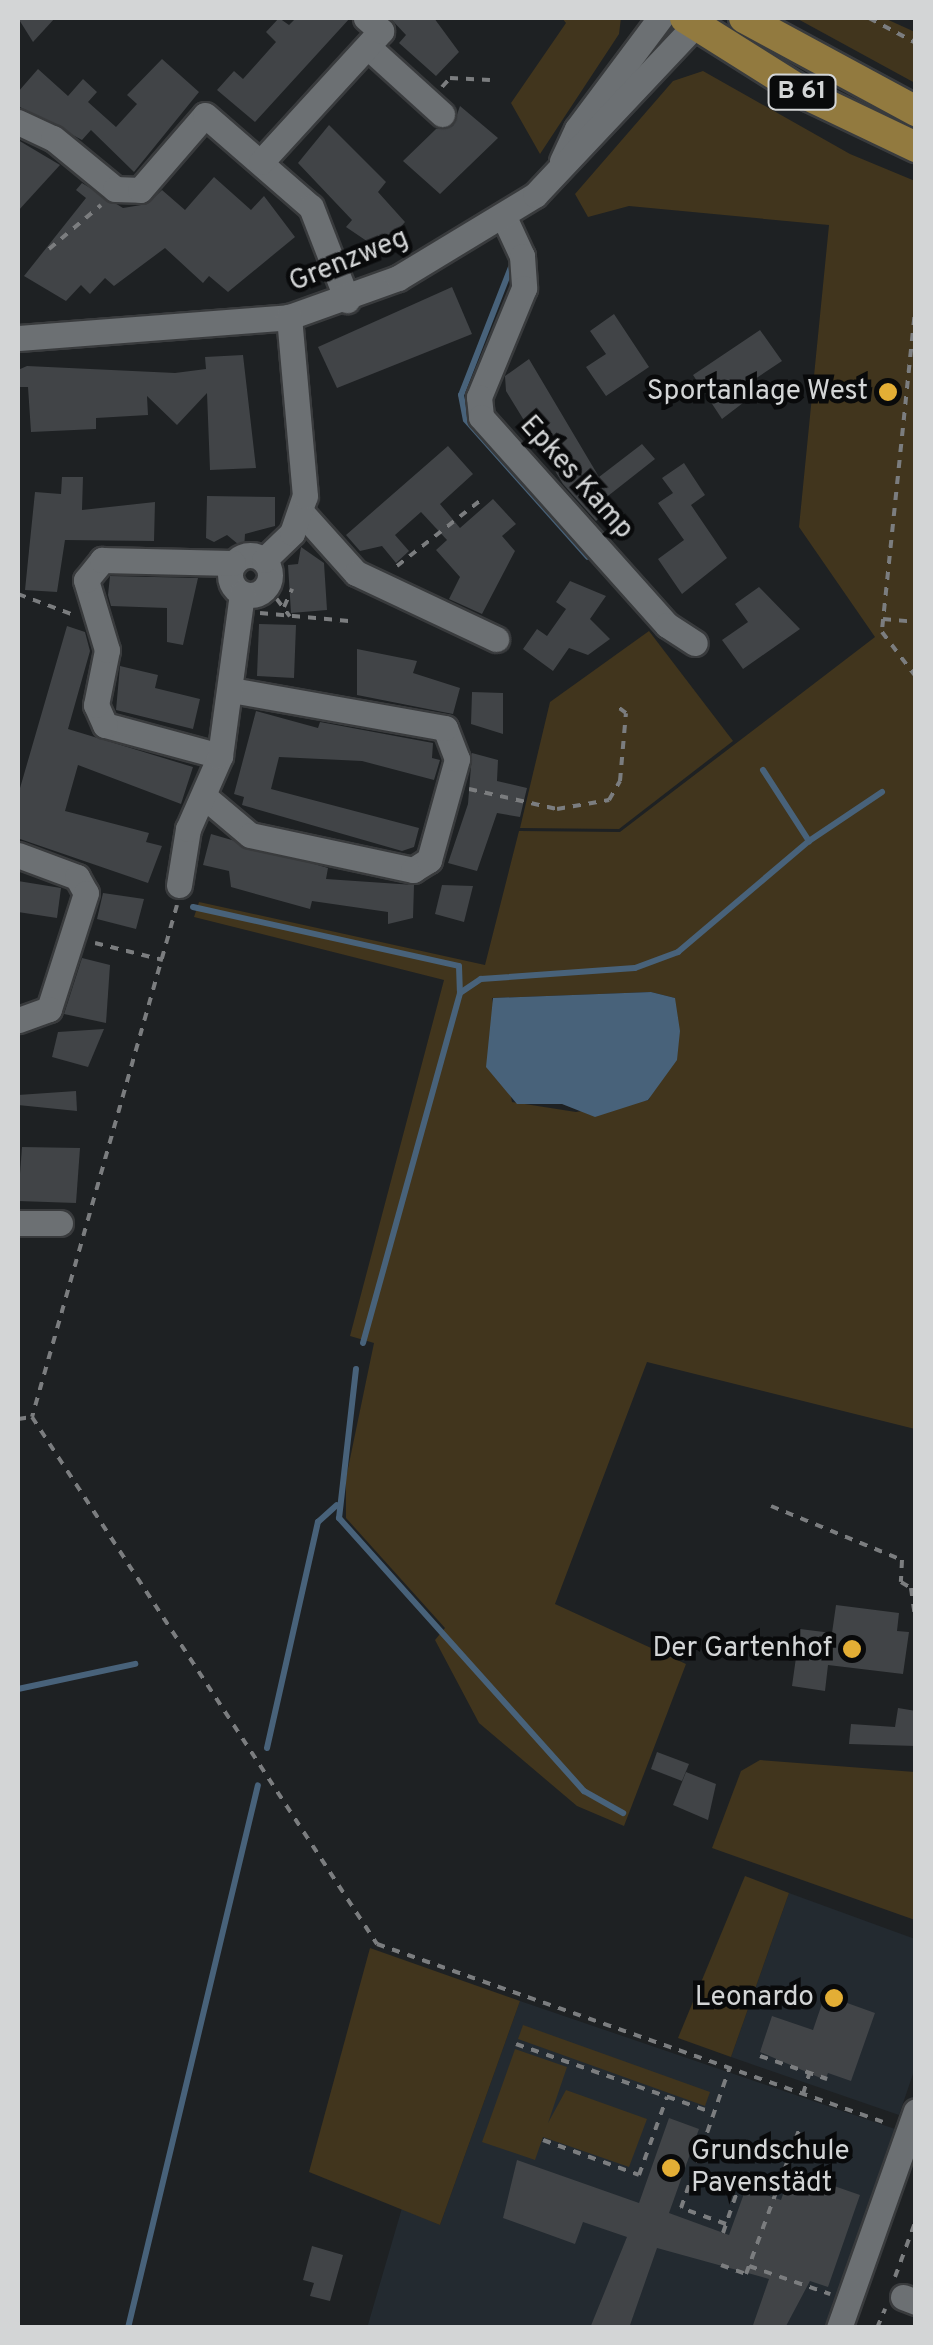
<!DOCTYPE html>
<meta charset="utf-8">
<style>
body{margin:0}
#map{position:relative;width:933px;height:2345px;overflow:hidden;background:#1e2123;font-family:Overpass,sans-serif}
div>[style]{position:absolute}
.built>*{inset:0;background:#232a30}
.green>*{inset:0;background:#41351d}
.water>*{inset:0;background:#48627a}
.stream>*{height:6px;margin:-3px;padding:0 3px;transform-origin:3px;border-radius:3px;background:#48627a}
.building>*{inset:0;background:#414447}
.path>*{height:4px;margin-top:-2px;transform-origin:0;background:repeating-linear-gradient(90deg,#7b7d7f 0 8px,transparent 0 16px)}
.roads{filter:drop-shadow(2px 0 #393b3d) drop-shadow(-2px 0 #393b3d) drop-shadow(0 2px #393b3d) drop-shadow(0 -2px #393b3d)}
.minor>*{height:25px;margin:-12.5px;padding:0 12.5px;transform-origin:12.5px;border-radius:12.5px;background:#6c7073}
.minor>.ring{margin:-12.5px;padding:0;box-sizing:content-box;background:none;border:25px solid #6c7073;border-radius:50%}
.major>*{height:30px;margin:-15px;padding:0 15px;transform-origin:15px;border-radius:15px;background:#927a3f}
.dots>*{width:28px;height:28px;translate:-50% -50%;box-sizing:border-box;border:5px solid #090a0b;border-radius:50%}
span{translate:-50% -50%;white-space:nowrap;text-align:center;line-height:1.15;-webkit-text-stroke:9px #090a0b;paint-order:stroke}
.shield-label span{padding:2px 8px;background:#090a0b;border:2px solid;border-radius:8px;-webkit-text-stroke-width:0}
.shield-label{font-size:25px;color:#d3d5d6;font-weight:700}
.street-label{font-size:28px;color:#d3d5d6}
.poi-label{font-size:28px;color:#d3d5d6}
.right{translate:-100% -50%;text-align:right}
.left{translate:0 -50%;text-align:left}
.frame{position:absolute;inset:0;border:20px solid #d3d5d6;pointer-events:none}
</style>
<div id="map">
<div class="built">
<i style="clip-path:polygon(789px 1893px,915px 1939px,915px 2068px,899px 2115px,731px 2057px)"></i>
<i style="clip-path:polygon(520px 2001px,895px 2129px,827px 2327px,367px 2328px,402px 2208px,440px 2225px)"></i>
</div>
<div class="green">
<i style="clip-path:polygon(562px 18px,621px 18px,619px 34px,540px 154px,511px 103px,566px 23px)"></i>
<i style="clip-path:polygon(796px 18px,884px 18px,915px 32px,915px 83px)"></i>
<i style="clip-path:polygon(evenodd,703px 71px,850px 154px,915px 181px,915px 1429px,647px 1362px,555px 1604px,686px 1664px,624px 1826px,577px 1806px,479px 1723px,435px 1640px,445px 1628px,346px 1518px,346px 1478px,374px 1343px,350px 1336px,444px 980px,194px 917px,199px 902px,485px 965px,519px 831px,620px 832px,875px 637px,799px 527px,829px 225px,629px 206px,588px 217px,575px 194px,673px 81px,703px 71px,651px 992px,675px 998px,649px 1100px,576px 1112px,512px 1102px,492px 998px,651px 992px)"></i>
<i style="clip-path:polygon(649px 631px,733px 741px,619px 829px,520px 828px,550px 702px)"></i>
<i style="clip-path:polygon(760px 1760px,915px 1772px,915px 1920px,712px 1848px,741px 1771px)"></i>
<i style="clip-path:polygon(745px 1876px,789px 1893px,731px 2057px,678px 2038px)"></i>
<i style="clip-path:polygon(370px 1948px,520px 2001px,440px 2225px,309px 2172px)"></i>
<i style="clip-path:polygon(523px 2025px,710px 2092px,705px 2106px,518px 2039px)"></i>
<i style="clip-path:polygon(515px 2049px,567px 2067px,548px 2123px,566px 2090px,647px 2119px,629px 2167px,543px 2137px,535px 2160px,482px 2142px)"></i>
</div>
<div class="water">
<i style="clip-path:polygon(651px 992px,675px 998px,680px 1031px,677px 1060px,648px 1100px,595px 1117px,562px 1104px,517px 1104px,486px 1067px,493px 998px)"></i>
</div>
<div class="stream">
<i style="left:511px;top:267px;width:137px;rotate:111.3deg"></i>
<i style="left:461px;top:395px;width:25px;rotate:79deg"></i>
<i style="left:466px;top:420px;width:183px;rotate:48.3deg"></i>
<i style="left:763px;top:770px;width:85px;rotate:57.1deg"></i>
<i style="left:193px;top:907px;width:272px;rotate:12.5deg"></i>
<i style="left:459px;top:966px;width:25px;rotate:88deg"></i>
<i style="left:363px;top:1343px;width:363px;rotate:-74.5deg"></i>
<i style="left:460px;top:993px;width:25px;rotate:-34deg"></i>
<i style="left:481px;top:979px;width:154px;rotate:-4.1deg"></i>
<i style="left:635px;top:968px;width:46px;rotate:-20.4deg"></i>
<i style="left:678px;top:952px;width:172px;rotate:-40.3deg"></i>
<i style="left:809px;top:841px;width:88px;rotate:-33.9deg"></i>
<i style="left:356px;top:1369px;width:150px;rotate:96.5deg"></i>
<i style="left:339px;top:1518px;width:367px;rotate:48.1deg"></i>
<i style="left:584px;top:1791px;width:45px;rotate:29.4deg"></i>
<i style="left:18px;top:1689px;width:120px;rotate:-12.1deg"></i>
<i style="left:267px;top:1748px;width:232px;rotate:-77.3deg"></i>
<i style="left:318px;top:1522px;width:25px;rotate:-42deg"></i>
<i style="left:128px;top:2328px;width:558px;rotate:-76.54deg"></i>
</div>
<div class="building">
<i style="clip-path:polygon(18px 18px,55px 18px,33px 42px)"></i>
<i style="clip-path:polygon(279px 18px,289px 25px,296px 18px,350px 18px,255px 122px,217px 90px,234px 71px,243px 79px,276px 42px,266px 32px)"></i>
<i style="clip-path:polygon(390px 18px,434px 18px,459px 52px,436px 76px,399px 43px,406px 35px)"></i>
<i style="clip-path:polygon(162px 59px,199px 92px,134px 172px,91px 130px,82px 140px,18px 106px,18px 92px,38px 69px,68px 96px,83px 79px,97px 92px,88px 102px,116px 127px,137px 104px,127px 95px)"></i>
<i style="clip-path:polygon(460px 106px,498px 138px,440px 194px,403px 161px,436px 129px,453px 126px)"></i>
<i style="clip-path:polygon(329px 125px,386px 182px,378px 192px,405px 222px,380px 250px,346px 227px,352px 220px,298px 163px)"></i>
<i style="clip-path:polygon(18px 140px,60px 165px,18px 211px)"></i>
<i style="clip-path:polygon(214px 177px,251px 210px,264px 196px,295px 237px,228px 292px,209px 276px,203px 283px,165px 248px,114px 286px,105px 278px,90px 294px,81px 285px,66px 301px,24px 276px,86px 198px,76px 190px,82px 183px,123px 208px,147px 204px,162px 190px,185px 210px)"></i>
<i style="clip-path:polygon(452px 287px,472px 334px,337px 388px,318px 347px)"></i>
<i style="clip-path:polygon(614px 314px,649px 367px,606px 396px,586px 367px,606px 354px,590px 331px)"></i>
<i style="clip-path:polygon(760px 330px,782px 361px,749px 383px,756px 393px,722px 419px,693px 375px)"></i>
<i style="clip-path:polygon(243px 355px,256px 468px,210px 470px,207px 393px,177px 425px,147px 396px,148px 415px,96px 418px,96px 429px,31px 432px,28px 387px,18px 387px,18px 370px,27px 366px,175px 373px,206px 369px,205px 357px)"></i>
<i style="clip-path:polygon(529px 359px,599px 477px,642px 444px,655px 459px,599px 503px,607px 511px,596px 521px,563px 484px,506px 391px,505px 376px)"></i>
<i style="clip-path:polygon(448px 446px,473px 474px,440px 504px,460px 528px,493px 499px,516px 524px,502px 536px,515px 551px,482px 614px,449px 599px,460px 577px,436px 550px,447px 540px,421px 512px,395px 535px,409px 551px,396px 563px,382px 546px,360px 551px,346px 535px)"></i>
<i style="clip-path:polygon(684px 463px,705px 495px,691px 505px,727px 558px,682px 594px,658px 559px,684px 540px,658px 503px,673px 493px,662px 478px)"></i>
<i style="clip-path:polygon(62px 477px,83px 477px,82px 510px,155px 502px,154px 541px,65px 540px,57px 592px,25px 590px,35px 492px,61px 494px)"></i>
<i style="clip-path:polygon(207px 496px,275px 497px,275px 526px,245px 534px,244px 549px,227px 535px,214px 542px,206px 538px)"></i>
<i style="clip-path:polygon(301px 547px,324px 563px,327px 610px,291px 613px,288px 565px,298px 564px)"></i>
<i style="clip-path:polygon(198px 578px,183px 645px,167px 642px,167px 608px,111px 606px,108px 595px,110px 576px)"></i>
<i style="clip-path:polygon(570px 581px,606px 596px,590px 619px,610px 639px,588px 655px,569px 648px,553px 671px,523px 649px,537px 629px,547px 636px,566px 609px,556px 602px)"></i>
<i style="clip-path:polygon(759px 587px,800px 629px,743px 669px,722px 640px,748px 622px,735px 604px)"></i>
<i style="clip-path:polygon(259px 624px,296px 625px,294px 678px,257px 676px)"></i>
<i style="clip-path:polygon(67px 626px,85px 632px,90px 651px,68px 729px,193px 767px,181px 804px,78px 765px,65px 811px,149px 833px,146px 842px,162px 846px,148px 883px,20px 839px,18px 795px)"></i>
<i style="clip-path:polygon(357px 649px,417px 661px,413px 673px,460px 688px,453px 714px,357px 695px)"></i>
<i style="clip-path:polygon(120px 666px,158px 675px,155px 688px,200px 699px,193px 729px,116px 710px)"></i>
<i style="clip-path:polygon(472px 692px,503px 693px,503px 734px,471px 724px)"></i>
<i style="clip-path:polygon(256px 711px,318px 728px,320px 722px,433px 743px,432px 758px,440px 760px,434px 780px,362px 761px,279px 757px,271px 789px,419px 828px,414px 847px,402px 851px,242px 805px,244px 797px,234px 794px)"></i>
<i style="clip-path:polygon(472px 753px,498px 760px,497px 781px,527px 788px,520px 817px,497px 813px,477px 871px,448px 863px,468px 804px)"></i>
<i style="clip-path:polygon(211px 834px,328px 868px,326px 879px,414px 885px,413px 918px,388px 924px,388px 912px,312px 901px,310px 909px,231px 887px,229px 871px,203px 865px)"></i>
<i style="clip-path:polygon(18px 881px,61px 888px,57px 918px,18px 912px)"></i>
<i style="clip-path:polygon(442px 885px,473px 886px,464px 922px,435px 914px)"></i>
<i style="clip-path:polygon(103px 893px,144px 899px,136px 929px,97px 919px)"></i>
<i style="clip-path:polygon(82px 958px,110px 965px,106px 1023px,64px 1014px)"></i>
<i style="clip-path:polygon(104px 1029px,88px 1067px,52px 1057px,58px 1032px)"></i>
<i style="clip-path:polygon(76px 1091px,77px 1111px,18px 1105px,18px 1095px)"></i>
<i style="clip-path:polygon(22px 1147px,80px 1148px,76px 1203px,18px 1201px)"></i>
<i style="clip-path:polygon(836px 1605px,899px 1613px,897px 1631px,909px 1632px,903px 1674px,828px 1665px,825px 1691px,792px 1686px,800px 1629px,832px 1633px)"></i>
<i style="clip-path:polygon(898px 1708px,916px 1711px,916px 1746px,849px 1744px,851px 1724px,895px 1727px)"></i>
<i style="clip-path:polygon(657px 1752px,689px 1764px,682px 1781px,651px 1769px)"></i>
<i style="clip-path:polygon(686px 1772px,716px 1784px,708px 1820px,673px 1805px)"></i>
<i style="clip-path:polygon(825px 1995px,875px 2013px,851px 2081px,828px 2073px,825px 2080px,760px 2052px,772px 2016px,813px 2030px)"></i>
<i style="clip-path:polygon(669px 2118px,699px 2129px,669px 2213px,729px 2235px,746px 2188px,781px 2200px,791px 2171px,860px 2195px,828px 2287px,810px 2281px,785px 2328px,752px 2328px,769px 2279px,657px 2248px,629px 2328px,590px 2328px,627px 2237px,583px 2222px,575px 2244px,503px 2218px,517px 2160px,639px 2203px)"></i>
<i style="clip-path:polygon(312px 2246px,343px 2255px,330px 2301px,310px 2296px,314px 2283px,303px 2280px)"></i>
</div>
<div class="path">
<i style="left:869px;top:18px;width:53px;rotate:28deg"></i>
<i style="left:442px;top:87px;width:12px;rotate:-48deg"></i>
<i style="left:450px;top:78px;width:40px;rotate:2.9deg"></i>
<i style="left:49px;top:249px;width:68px;rotate:-40.2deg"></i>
<i style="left:916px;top:301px;width:333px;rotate:95.9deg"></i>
<i style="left:882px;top:632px;width:56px;rotate:52.9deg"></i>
<i style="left:397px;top:566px;width:107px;rotate:-38.2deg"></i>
<i style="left:267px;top:586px;width:38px;rotate:53deg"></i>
<i style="left:18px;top:594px;width:60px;rotate:20.6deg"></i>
<i style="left:284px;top:607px;width:20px;rotate:-66deg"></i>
<i style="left:260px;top:613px;width:89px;rotate:5.1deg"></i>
<i style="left:883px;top:619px;width:33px;rotate:5deg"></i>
<i style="left:469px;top:789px;width:90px;rotate:12.8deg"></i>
<i style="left:557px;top:809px;width:53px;rotate:-9.8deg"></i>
<i style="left:609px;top:800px;width:22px;rotate:-60deg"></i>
<i style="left:620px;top:781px;width:68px;rotate:-85deg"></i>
<i style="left:626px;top:713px;width:9px;rotate:-144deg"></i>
<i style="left:177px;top:905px;width:532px;rotate:105.81deg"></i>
<i style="left:32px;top:1417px;width:630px;rotate:56.79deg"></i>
<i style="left:377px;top:1944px;width:543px;rotate:19.37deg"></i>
<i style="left:95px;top:943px;width:70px;rotate:14deg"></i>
<i style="left:18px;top:1419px;width:14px;rotate:-8deg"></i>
<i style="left:771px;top:1506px;width:142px;rotate:22.4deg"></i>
<i style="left:902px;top:1560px;width:22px;rotate:93deg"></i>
<i style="left:901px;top:1582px;width:12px;rotate:31deg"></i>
<i style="left:911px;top:1588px;width:36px;rotate:82deg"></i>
<i style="left:516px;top:2044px;width:210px;rotate:19.2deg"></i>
<i style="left:760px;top:2056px;width:71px;rotate:18.9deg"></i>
<i style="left:803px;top:2094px;width:21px;rotate:-73deg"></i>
<i style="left:543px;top:2140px;width:102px;rotate:20deg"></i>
<i style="left:639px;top:2175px;width:83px;rotate:-70.3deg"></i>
<i style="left:726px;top:2224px;width:48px;rotate:-160.4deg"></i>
<i style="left:681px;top:2208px;width:147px;rotate:-70.9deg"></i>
<i style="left:723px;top:2233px;width:62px;rotate:-71.3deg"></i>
<i style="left:721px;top:2265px;width:27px;rotate:20deg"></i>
<i style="left:746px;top:2274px;width:157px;rotate:-69.8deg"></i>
<i style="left:749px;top:2266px;width:86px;rotate:19.1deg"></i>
<i style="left:895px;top:2277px;width:61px;rotate:-69.8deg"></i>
<i style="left:877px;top:2328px;width:21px;rotate:-67deg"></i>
</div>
<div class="roads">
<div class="minor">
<i style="left:368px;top:47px;width:100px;rotate:42.2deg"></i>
<i style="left:18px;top:122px;width:38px;rotate:25deg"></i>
<i style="left:53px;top:138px;width:80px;rotate:39.4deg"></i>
<i style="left:115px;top:189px;width:25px;rotate:2deg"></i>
<i style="left:140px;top:190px;width:99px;rotate:-49.1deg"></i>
<i style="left:205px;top:115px;width:140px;rotate:41deg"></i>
<i style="left:311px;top:207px;width:100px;rotate:68.8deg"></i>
<i style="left:562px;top:161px;width:35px;rotate:-65deg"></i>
<i style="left:577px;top:129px;width:139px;rotate:-53.2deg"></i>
<i style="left:261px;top:162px;width:178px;rotate:-47.5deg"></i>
<i style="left:381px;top:31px;width:20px;rotate:-139deg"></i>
<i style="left:504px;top:217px;width:43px;rotate:65.2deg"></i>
<i style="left:522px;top:256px;width:32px;rotate:86deg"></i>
<i style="left:524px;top:288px;width:118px;rotate:112.4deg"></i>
<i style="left:479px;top:397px;width:20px;rotate:84deg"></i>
<i style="left:481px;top:417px;width:279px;rotate:48.2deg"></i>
<i style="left:667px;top:625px;width:33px;rotate:33deg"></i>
<i style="left:18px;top:338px;width:272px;rotate:-4.4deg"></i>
<i style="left:289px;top:317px;width:116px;rotate:-19.7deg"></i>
<i style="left:398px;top:278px;width:160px;rotate:-31.2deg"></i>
<i style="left:535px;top:195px;width:243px;rotate:-46.7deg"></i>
<i style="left:303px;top:514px;width:79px;rotate:48.1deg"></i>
<i style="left:356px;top:573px;width:155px;rotate:25.2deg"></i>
<i class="ring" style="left:230px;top:555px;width:15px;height:15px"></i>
<i style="left:264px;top:560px;width:39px;rotate:-44deg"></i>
<i style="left:292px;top:533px;width:39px;rotate:-71deg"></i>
<i style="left:305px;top:496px;width:180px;rotate:-95.1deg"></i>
<i style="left:220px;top:756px;width:119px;rotate:-164.9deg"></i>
<i style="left:105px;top:725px;width:22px;rotate:-114deg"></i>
<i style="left:96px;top:705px;width:56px;rotate:-78.7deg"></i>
<i style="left:107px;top:650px;width:73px;rotate:-106.7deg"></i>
<i style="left:86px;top:580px;width:26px;rotate:-51deg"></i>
<i style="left:102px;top:560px;width:131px;rotate:1.3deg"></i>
<i style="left:206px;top:798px;width:57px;rotate:40.1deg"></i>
<i style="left:250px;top:835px;width:167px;rotate:12.1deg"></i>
<i style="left:413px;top:870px;width:19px;rotate:-32deg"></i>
<i style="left:429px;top:860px;width:105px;rotate:-74.5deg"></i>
<i style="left:457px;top:759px;width:33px;rotate:-111deg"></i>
<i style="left:445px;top:728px;width:217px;rotate:-169.9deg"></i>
<i style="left:18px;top:855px;width:63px;rotate:20.4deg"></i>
<i style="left:77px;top:877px;width:18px;rotate:61deg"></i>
<i style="left:86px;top:893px;width:122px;rotate:107.7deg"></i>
<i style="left:49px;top:1009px;width:33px;rotate:160deg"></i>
<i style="left:179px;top:885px;width:57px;rotate:-80.9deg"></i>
<i style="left:188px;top:829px;width:80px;rotate:-66.3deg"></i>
<i style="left:220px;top:756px;width:164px;rotate:-82.3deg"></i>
<i style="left:18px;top:1223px;width:42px"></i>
<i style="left:903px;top:2297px;width:14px;rotate:21deg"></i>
<i style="left:839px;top:2328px;width:230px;rotate:-70.5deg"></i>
</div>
<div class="major">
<i style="left:685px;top:18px;width:146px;rotate:32.2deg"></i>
<i style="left:809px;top:96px;width:119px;rotate:25.5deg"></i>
<i style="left:744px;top:18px;width:196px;rotate:28.4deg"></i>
</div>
</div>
<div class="dots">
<i style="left:888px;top:392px;background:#e3ae35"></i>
<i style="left:852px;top:1649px;background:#e3ae35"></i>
<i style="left:834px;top:1998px;background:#e3ae35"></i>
<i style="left:671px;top:2168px;background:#e3ae35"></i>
</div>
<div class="shield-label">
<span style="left:802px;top:92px">B 61</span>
</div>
<div class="street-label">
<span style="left:349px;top:261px;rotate:-22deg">Grenzweg</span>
<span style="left:576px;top:478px;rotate:48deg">Epkes Kamp</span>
</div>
<div class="poi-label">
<span class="right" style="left:868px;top:392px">Sportanlage West</span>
<span class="right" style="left:832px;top:1649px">Der Gartenhof</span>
<span class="right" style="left:814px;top:1998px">Leonardo</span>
<span class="left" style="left:691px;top:2168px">Grundschule<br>Pavenstädt</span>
</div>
<div class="frame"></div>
</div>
